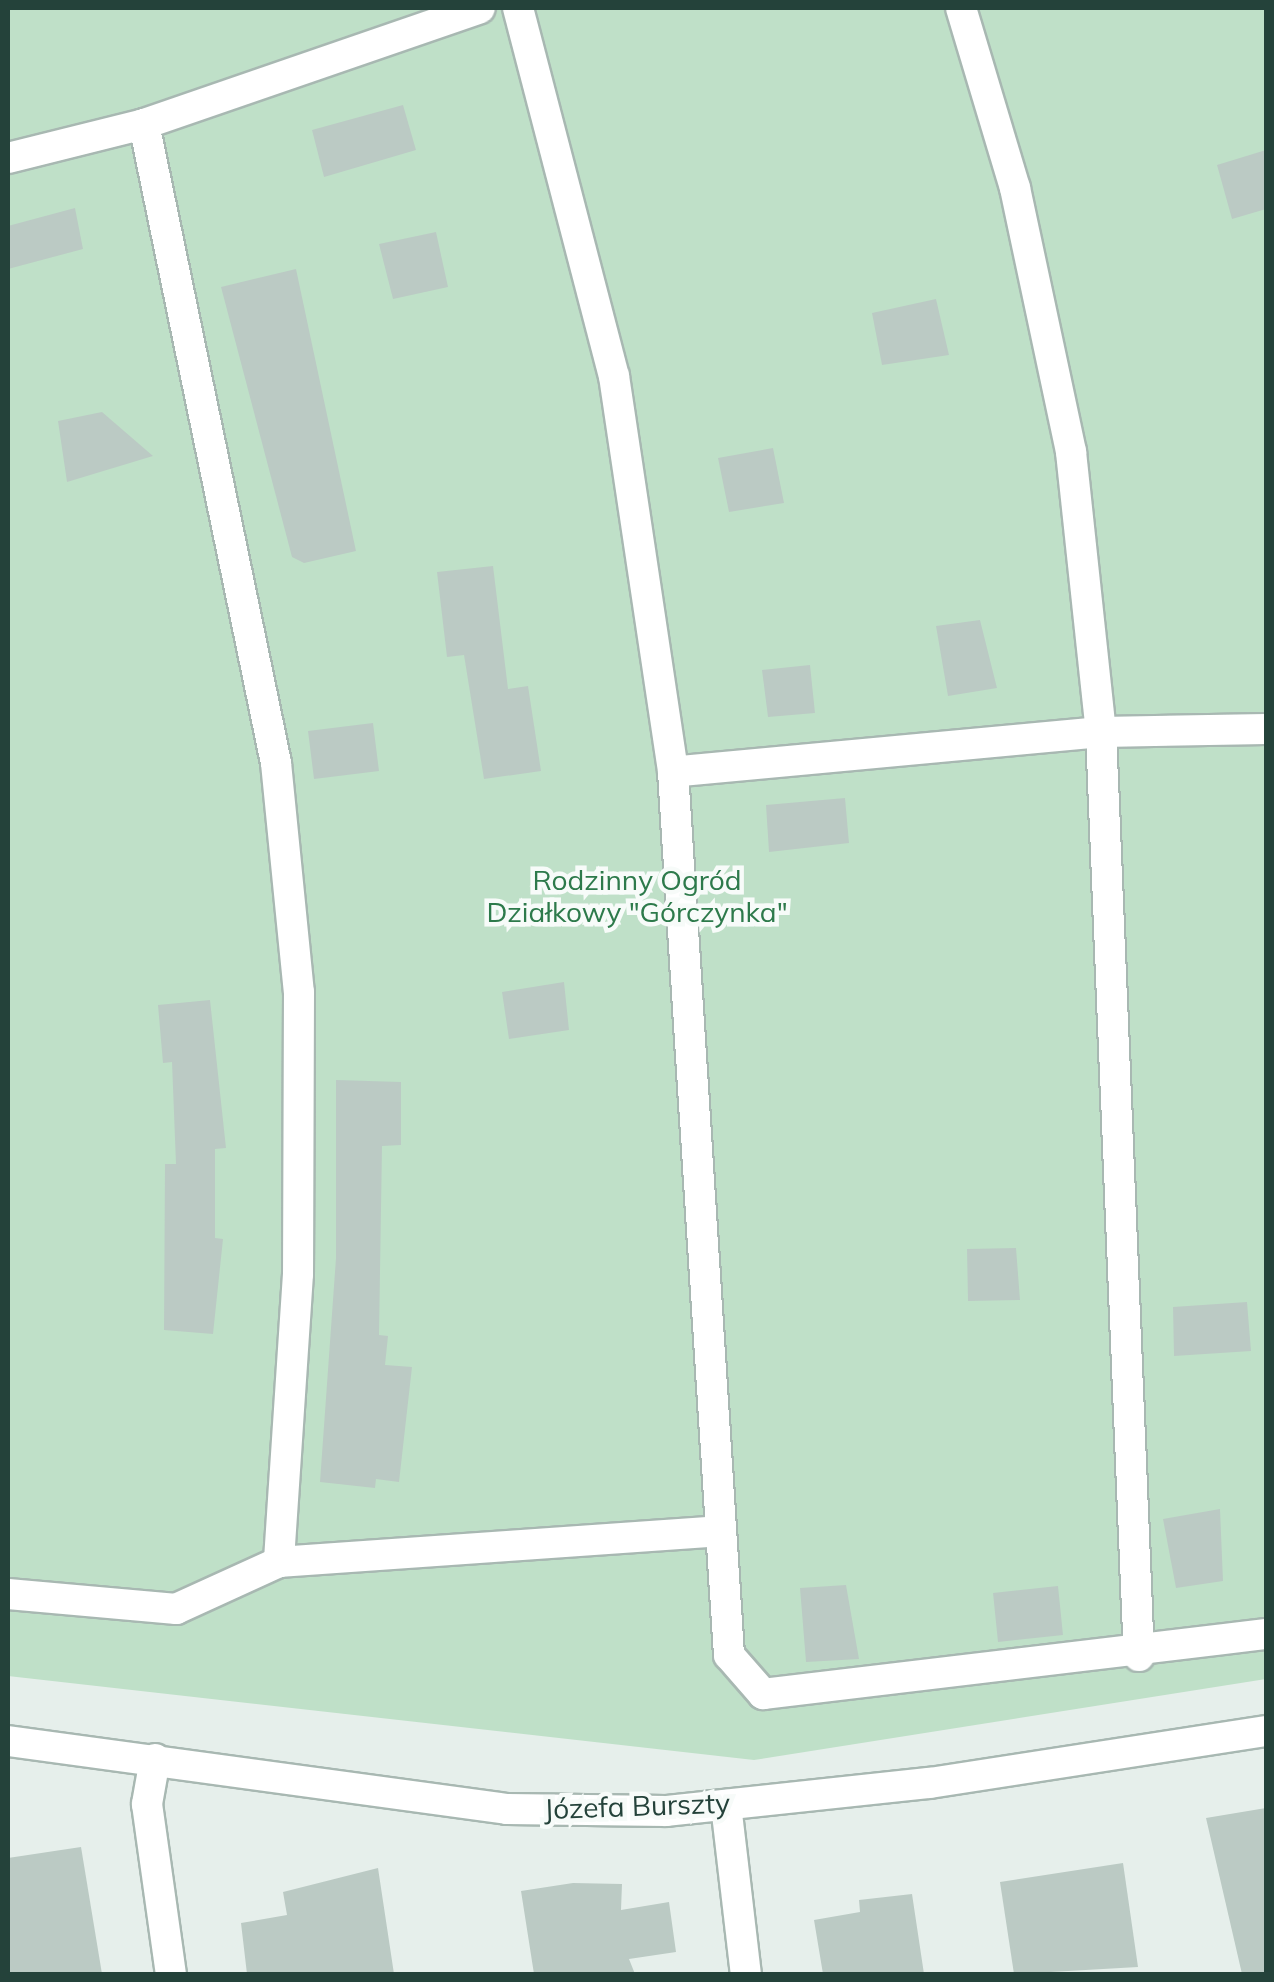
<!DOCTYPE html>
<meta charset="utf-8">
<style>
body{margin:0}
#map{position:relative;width:1274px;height:1982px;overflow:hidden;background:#e6efeb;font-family:Mulish,sans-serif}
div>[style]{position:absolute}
.green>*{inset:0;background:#bfe0c8}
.building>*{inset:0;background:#bbcac4}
.roads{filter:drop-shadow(2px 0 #a8b8b2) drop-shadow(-2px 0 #a8b8b2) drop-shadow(0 2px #a8b8b2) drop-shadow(0 -2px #a8b8b2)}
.minor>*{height:30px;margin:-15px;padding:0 15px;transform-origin:15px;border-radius:15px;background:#fff}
span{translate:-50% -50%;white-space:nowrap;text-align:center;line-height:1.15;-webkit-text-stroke:9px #f7fbf9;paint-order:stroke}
.park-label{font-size:28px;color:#2d7a4b}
.street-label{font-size:28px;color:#24423a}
.frame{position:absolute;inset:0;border:10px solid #24423a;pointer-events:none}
</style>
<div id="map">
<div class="green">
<i style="clip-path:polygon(8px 8px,1266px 8px,1266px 1679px,754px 1760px,8px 1676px)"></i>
</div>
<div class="building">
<i style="clip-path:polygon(403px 105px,416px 150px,324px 177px,312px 130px)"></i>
<i style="clip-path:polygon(1266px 150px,1266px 209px,1232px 219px,1217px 165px)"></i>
<i style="clip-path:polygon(75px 208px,83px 249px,8px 269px,8px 226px)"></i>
<i style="clip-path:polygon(436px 232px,448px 287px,393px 299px,379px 244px)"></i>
<i style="clip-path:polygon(296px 269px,356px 551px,304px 563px,292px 557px,221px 287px)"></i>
<i style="clip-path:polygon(936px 299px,949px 355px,882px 365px,872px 313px)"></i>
<i style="clip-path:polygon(102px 412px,153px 456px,67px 482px,58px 421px)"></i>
<i style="clip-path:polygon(773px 448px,784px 503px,729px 512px,718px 458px)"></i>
<i style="clip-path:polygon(493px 566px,508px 689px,528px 686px,541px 771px,484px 779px,464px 655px,447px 657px,437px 572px)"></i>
<i style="clip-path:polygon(980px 620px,997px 688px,948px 696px,936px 626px)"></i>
<i style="clip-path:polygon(810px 665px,815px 713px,768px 717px,762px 670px)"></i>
<i style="clip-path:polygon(373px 723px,379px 771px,314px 779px,308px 731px)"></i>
<i style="clip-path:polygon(845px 798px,849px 843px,769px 852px,766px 805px)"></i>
<i style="clip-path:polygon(564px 982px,569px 1030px,509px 1039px,502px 992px)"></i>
<i style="clip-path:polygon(210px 1000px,226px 1148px,215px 1149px,215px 1238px,223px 1239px,213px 1334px,164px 1330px,165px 1164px,176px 1164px,172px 1062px,163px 1063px,158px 1005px)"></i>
<i style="clip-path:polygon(336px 1080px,401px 1082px,401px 1145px,382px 1146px,379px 1335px,388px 1336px,385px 1365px,412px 1367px,399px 1482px,376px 1479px,375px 1488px,320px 1482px,336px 1258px)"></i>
<i style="clip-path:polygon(1016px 1248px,1020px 1300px,968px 1301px,967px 1249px)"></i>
<i style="clip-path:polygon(1247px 1302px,1251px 1351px,1174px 1356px,1173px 1307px)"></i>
<i style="clip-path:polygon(1220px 1509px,1223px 1581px,1176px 1588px,1163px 1519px)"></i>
<i style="clip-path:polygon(846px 1585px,859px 1659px,806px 1662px,800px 1588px)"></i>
<i style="clip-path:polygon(1058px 1586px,1063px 1635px,998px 1642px,993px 1593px)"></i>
<i style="clip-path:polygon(1266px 1808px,1266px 1974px,1242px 1974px,1206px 1818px)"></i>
<i style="clip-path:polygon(81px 1847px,102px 1974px,8px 1974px,8px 1858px)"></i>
<i style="clip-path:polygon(1123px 1863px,1138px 1967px,1014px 1974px,1000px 1882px)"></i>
<i style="clip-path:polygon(378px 1868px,394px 1974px,247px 1974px,241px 1923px,287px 1915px,283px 1892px)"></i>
<i style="clip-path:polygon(573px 1883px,622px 1884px,621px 1910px,669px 1902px,676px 1952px,629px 1959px,635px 1974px,534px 1974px,521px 1891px)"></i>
<i style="clip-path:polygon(912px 1894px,924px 1974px,823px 1974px,814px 1920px,860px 1912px,859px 1900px)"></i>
</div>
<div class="roads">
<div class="minor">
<i style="left:518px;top:8px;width:380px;rotate:75.4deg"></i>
<i style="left:614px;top:376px;width:400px;rotate:81.5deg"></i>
<i style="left:961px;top:8px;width:188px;rotate:73.3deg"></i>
<i style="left:1015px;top:188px;width:270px;rotate:78deg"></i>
<i style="left:1071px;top:452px;width:282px;rotate:83.9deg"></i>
<i style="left:1101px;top:732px;width:925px;rotate:87.65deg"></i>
<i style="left:144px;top:124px;width:652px;rotate:78.33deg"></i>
<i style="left:276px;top:763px;width:230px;rotate:84.3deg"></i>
<i style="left:299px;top:992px;width:282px;rotate:90.2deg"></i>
<i style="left:298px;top:1274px;width:289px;rotate:93.8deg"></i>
<i style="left:8px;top:158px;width:140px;rotate:-14deg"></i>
<i style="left:144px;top:124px;width:355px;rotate:-19deg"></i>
<i style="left:1266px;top:729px;width:165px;rotate:179deg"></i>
<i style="left:1101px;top:732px;width:430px;rotate:174.7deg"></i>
<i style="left:673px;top:772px;width:885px;rotate:86.37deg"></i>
<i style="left:729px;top:1655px;width:52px;rotate:48.9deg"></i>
<i style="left:763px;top:1694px;width:507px;rotate:-6.8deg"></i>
<i style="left:8px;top:1594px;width:169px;rotate:5.1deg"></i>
<i style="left:176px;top:1609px;width:113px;rotate:-24.5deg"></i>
<i style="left:279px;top:1562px;width:440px;rotate:-4deg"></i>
<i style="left:8px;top:1741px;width:504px;rotate:7.76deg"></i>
<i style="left:507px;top:1809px;width:159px;rotate:0.7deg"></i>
<i style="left:666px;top:1811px;width:265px;rotate:-6.1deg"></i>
<i style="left:930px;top:1783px;width:340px;rotate:-8.8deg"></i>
<i style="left:155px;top:1759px;width:46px;rotate:100.1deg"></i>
<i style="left:147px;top:1804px;width:172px;rotate:82deg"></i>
<i style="left:726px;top:1805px;width:170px;rotate:83.3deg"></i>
</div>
</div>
<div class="park-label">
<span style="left:637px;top:896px">Rodzinny Ogród<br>Działkowy "Górczynka"</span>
</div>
<div class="street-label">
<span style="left:637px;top:1806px;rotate:-2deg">Józefa Burszty</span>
</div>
<div class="frame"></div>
</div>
